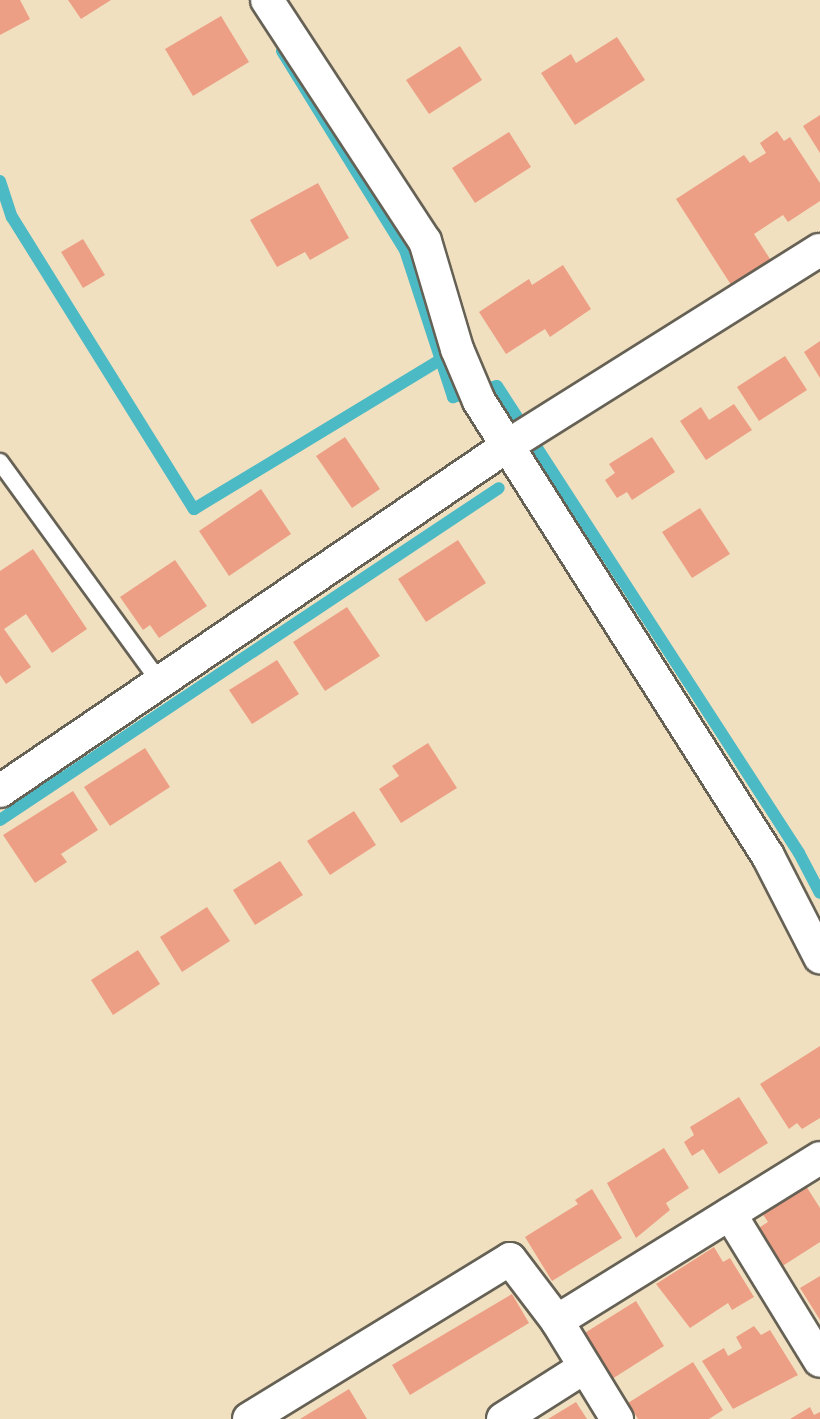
<!DOCTYPE html>
<style>
body{margin:0}
#map{position:relative;width:820px;height:1419px;overflow:hidden;background:#f0e0c0;font-family:"IM FELL English",serif}
div>[style]{position:absolute}
.stream>*{height:12px;margin:-6px;padding:0 6px;transform-origin:6px;border-radius:6px;background:#4cbac4}
.building>*{inset:0;background:#ed9f85}
.roads{filter:drop-shadow(2px 0 #666155) drop-shadow(-2px 0 #666155) drop-shadow(0 2px #666155) drop-shadow(0 -2px #666155)}
.lane>*{height:16px;margin:-8px;padding:0 8px;transform-origin:8px;border-radius:8px;background:#fff}
.street>*{height:32px;margin:-16px;padding:0 16px;transform-origin:16px;border-radius:16px;background:#fff}
span{translate:-50% -50%;white-space:nowrap;text-align:center;line-height:1.15;-webkit-text-stroke:5px #fcf5e5;paint-order:stroke}
</style>
<div id="map">
<div class="stream">
<i style="left:282px;top:51px;width:234px;rotate:58.3deg"></i>
<i style="left:405px;top:250px;width:155px;rotate:71.9deg"></i>
<i style="left:453px;top:397px;width:45px;rotate:-14deg"></i>
<i style="left:497px;top:386px;width:556px;rotate:57.11deg"></i>
<i style="left:799px;top:853px;width:45px;rotate:62.3deg"></i>
<i style="left:0;top:181px;width:38px;rotate:72deg"></i>
<i style="left:12px;top:217px;width:344px;rotate:58.1deg"></i>
<i style="left:194px;top:509px;width:285px;rotate:-31.2deg"></i>
<i style="left:0;top:820px;width:599px;rotate:-33.64deg"></i>
</div>
<div class="building">
<i style="clip-path:polygon(0 0,20px 0,30px 19px,0 35px)"></i>
<i style="clip-path:polygon(68px 0,111px 0,81px 19px)"></i>
<i style="clip-path:polygon(221px 16px,249px 62px,193px 96px,165px 49px)"></i>
<i style="clip-path:polygon(617px 37px,645px 80px,575px 125px,541px 73px,571px 54px,576px 63px)"></i>
<i style="clip-path:polygon(460px 46px,482px 80px,429px 114px,406px 80px)"></i>
<i style="clip-path:polygon(820px 115px,820px 153px,803px 126px)"></i>
<i style="clip-path:polygon(777px 131px,784px 141px,790px 137px,820px 183px,820px 201px,788px 222px,783px 215px,754px 234px,772px 262px,733px 288px,676px 199px,744px 155px,750px 163px,766px 153px,760px 143px)"></i>
<i style="clip-path:polygon(509px 132px,531px 167px,475px 203px,452px 168px)"></i>
<i style="clip-path:polygon(318px 183px,349px 238px,310px 260px,305px 252px,277px 267px,250px 220px)"></i>
<i style="clip-path:polygon(83px 239px,105px 275px,83px 288px,61px 252px)"></i>
<i style="clip-path:polygon(563px 265px,591px 309px,550px 337px,545px 329px,506px 354px,479px 312px,529px 279px,532px 285px)"></i>
<i style="clip-path:polygon(820px 341px,820px 378px,804px 352px)"></i>
<i style="clip-path:polygon(785px 356px,807px 390px,759px 421px,737px 387px)"></i>
<i style="clip-path:polygon(734px 404px,752px 430px,706px 460px,680px 421px,701px 407px,709px 420px)"></i>
<i style="clip-path:polygon(345px 437px,380px 489px,352px 508px,316px 456px)"></i>
<i style="clip-path:polygon(652px 437px,675px 472px,632px 500px,627px 492px,617px 498px,605px 480px,615px 473px,609px 464px)"></i>
<i style="clip-path:polygon(261px 489px,291px 534px,229px 576px,199px 531px)"></i>
<i style="clip-path:polygon(700px 508px,730px 554px,692px 578px,662px 532px)"></i>
<i style="clip-path:polygon(458px 540px,486px 583px,426px 622px,398px 579px)"></i>
<i style="clip-path:polygon(33px 549px,87px 629px,52px 653px,26px 614px,4px 629px,31px 667px,6px 684px,0 675px,0 571px)"></i>
<i style="clip-path:polygon(175px 560px,207px 606px,159px 638px,150px 625px,143px 630px,120px 597px)"></i>
<i style="clip-path:polygon(347px 607px,380px 656px,325px 691px,293px 642px)"></i>
<i style="clip-path:polygon(277px 660px,299px 694px,252px 724px,229px 690px)"></i>
<i style="clip-path:polygon(428px 743px,457px 788px,401px 823px,379px 789px,399px 776px,392px 766px)"></i>
<i style="clip-path:polygon(145px 748px,170px 787px,110px 826px,84px 787px)"></i>
<i style="clip-path:polygon(73px 791px,98px 830px,61px 854px,67px 862px,35px 883px,3px 835px)"></i>
<i style="clip-path:polygon(354px 811px,376px 845px,330px 875px,307px 841px)"></i>
<i style="clip-path:polygon(280px 861px,303px 895px,255px 925px,233px 890px)"></i>
<i style="clip-path:polygon(207px 907px,230px 941px,182px 972px,160px 937px)"></i>
<i style="clip-path:polygon(138px 950px,160px 984px,113px 1015px,91px 980px)"></i>
<i style="clip-path:polygon(820px 1046px,820px 1118px,802px 1129px,797px 1123px,789px 1129px,760px 1084px)"></i>
<i style="clip-path:polygon(739px 1097px,768px 1143px,719px 1174px,703px 1149px,692px 1156px,684px 1142px,694px 1135px,690px 1127px)"></i>
<i style="clip-path:polygon(664px 1148px,689px 1188px,666px 1203px,670px 1210px,636px 1238px,607px 1183px)"></i>
<i style="clip-path:polygon(806px 1186px,820px 1208px,820px 1242px,781px 1267px,757px 1229px,768px 1222px,762px 1213px)"></i>
<i style="clip-path:polygon(592px 1189px,622px 1238px,552px 1281px,525px 1237px,578px 1204px,575px 1200px)"></i>
<i style="clip-path:polygon(714px 1247px,723px 1262px,730px 1258px,754px 1297px,732px 1310px,728px 1303px,690px 1328px,656px 1284px)"></i>
<i style="clip-path:polygon(820px 1276px,820px 1320px,800px 1288px)"></i>
<i style="clip-path:polygon(512px 1294px,529px 1323px,410px 1395px,392px 1365px)"></i>
<i style="clip-path:polygon(636px 1301px,664px 1346px,612px 1379px,583px 1334px)"></i>
<i style="clip-path:polygon(754px 1326px,761px 1335px,770px 1330px,798px 1375px,733px 1409px,702px 1361px,724px 1348px,728px 1356px,742px 1348px,736px 1337px)"></i>
<i style="clip-path:polygon(693px 1362px,723px 1410px,709px 1419px,638px 1419px,628px 1403px)"></i>
<i style="clip-path:polygon(349px 1389px,367px 1419px,300px 1419px)"></i>
<i style="clip-path:polygon(576px 1402px,587px 1419px,548px 1419px)"></i>
<i style="clip-path:polygon(810px 1407px,814px 1415px,820px 1412px,820px 1419px,790px 1419px)"></i>
</div>
<div class="roads">
<div class="lane">
<i style="left:0;top:462px;width:272px;rotate:54deg"></i>
</div>
<div class="street">
<i style="left:267px;top:0;width:288px;rotate:56.8deg"></i>
<i style="left:425px;top:241px;width:113px;rotate:73.5deg"></i>
<i style="left:457px;top:349px;width:56px;rotate:67.1deg"></i>
<i style="left:479px;top:401px;width:539px;rotate:57.58deg"></i>
<i style="left:768px;top:856px;width:114px;rotate:62.8deg"></i>
<i style="left:0;top:791px;width:613px;rotate:-34.23deg"></i>
<i style="left:507px;top:446px;width:369px;rotate:-32.1deg"></i>
<i style="left:730px;top:1214px;width:172px;rotate:58.5deg"></i>
<i style="left:249px;top:1419px;width:306px;rotate:-31.5deg"></i>
<i style="left:510px;top:1259px;width:78px;rotate:52.8deg"></i>
<i style="left:503px;top:1419px;width:97px;rotate:-32.4deg"></i>
<i style="left:617px;top:1419px;width:115px;rotate:-121.5deg"></i>
<i style="left:557px;top:1321px;width:309px;rotate:-31.8deg"></i>
</div>
</div>
</div>
